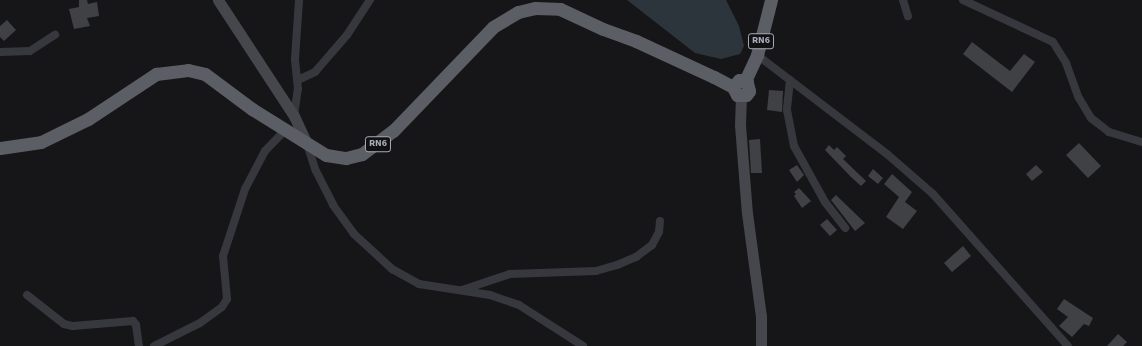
<!DOCTYPE html>
<style>
body{margin:0}
#map{position:relative;width:1142px;height:346px;overflow:hidden;background:#161618;font-family:"Source Sans 3",sans-serif}
div>[style]{position:absolute}
.water>*{inset:0;background:#2c353c}
.building>*{inset:0;background:#404145}
.minor>*{height:8px;margin:-4px;padding:0 4px;transform-origin:4px;border-radius:4px;background:#37383d}
.secondary>*{height:11px;margin:-5.5px;padding:0 5.5px;transform-origin:5.5px;border-radius:5.5px;background:#45474d}
.trunk>*{height:13px;margin:-6.5px;padding:0 6.5px;transform-origin:6.5px;border-radius:6.5px;background:#5b5e65}
span{translate:-50% -50%;white-space:nowrap;text-align:center;line-height:1.15;-webkit-text-stroke:3px #111113;paint-order:stroke}
.shield-label span{padding:1px 3px;background:#111113;border:1px solid;border-radius:3px;-webkit-text-stroke-width:0}
.shield-label{font-size:10px;color:#a8adb8;font-weight:700}
</style>
<div id="map">
<div class="water">
<i style="clip-path:polygon(627px 0,726px 0,739px 26px,744px 46px,740px 54px,721px 59px,695px 53px)"></i>
</div>
<div class="building">
<i style="clip-path:polygon(79px 0,87px 0,88px 4px,97px 2px,99px 16px,87px 18px,90px 26px,74px 29px,69px 9px,79px 7px)"></i>
<i style="clip-path:polygon(7px 20px,16px 30px,4px 41px,0 37px,0 26px)"></i>
<i style="clip-path:polygon(972px 42px,1010px 71px,1024px 54px,1035px 62px,1012px 92px,963px 54px)"></i>
<i style="clip-path:polygon(769px 90px,783px 91px,782px 112px,767px 110px)"></i>
<i style="clip-path:polygon(760px 139px,762px 173px,751px 173px,749px 140px)"></i>
<i style="clip-path:polygon(1079px 143px,1101px 166px,1088px 178px,1066px 155px)"></i>
<i style="clip-path:polygon(829px 145px,834px 150px,837px 147px,846px 156px,843px 159px,866px 181px,861px 186px,851px 177px,825px 150px)"></i>
<i style="clip-path:polygon(797px 165px,804px 175px,797px 182px,789px 170px)"></i>
<i style="clip-path:polygon(1036px 165px,1043px 172px,1032px 181px,1026px 174px)"></i>
<i style="clip-path:polygon(873px 169px,883px 178px,878px 184px,868px 176px)"></i>
<i style="clip-path:polygon(892px 174px,912px 192px,905px 202px,917px 211px,903px 229px,886px 217px,899px 197px,884px 184px)"></i>
<i style="clip-path:polygon(799px 188px,811px 201px,802px 208px,794px 196px,796px 194px,794px 192px)"></i>
<i style="clip-path:polygon(836px 195px,865px 223px,855px 231px,831px 200px)"></i>
<i style="clip-path:polygon(827px 219px,837px 230px,830px 236px,820px 225px)"></i>
<i style="clip-path:polygon(963px 246px,971px 256px,952px 272px,944px 263px)"></i>
<i style="clip-path:polygon(1064px 299px,1093px 318px,1089px 326px,1084px 324px,1072px 337px,1059px 326px,1068px 317px,1057px 309px)"></i>
<i style="clip-path:polygon(1118px 334px,1127px 342px,1123px 346px,1107px 346px)"></i>
</div>
<div class="minor">
<i style="left:903px;top:0;width:17px;rotate:73deg"></i>
<i style="left:963px;top:0;width:99px;rotate:25deg"></i>
<i style="left:1053px;top:42px;width:25px;rotate:58deg"></i>
<i style="left:1066px;top:63px;width:37px;rotate:70deg"></i>
<i style="left:1079px;top:98px;width:23px;rotate:59deg"></i>
<i style="left:1091px;top:118px;width:23px;rotate:38deg"></i>
<i style="left:1109px;top:132px;width:34px;rotate:17deg"></i>
<i style="left:0;top:52px;width:30px;rotate:-2deg"></i>
<i style="left:30px;top:51px;width:30px;rotate:-33deg"></i>
<i style="left:757px;top:55px;width:163px;rotate:37.3deg"></i>
<i style="left:887px;top:154px;width:61px;rotate:41deg"></i>
<i style="left:933px;top:194px;width:203px;rotate:48.4deg"></i>
<i style="left:298px;top:80px;width:19px;rotate:-25deg"></i>
<i style="left:315px;top:72px;width:49px;rotate:-49.1deg"></i>
<i style="left:347px;top:35px;width:42px;rotate:-56.7deg"></i>
<i style="left:790px;top:80px;width:30px;rotate:96deg"></i>
<i style="left:787px;top:110px;width:37px;rotate:79deg"></i>
<i style="left:794px;top:146px;width:64px;rotate:61deg"></i>
<i style="left:825px;top:202px;width:33px;rotate:52deg"></i>
<i style="left:294px;top:116px;width:27px;rotate:-82deg"></i>
<i style="left:298px;top:89px;width:30px;rotate:-96deg"></i>
<i style="left:295px;top:59px;width:59px;rotate:-86.1deg"></i>
<i style="left:307px;top:144px;width:28px;rotate:72deg"></i>
<i style="left:316px;top:171px;width:38px;rotate:63deg"></i>
<i style="left:333px;top:205px;width:36px;rotate:54deg"></i>
<i style="left:354px;top:234px;width:52px;rotate:42.6deg"></i>
<i style="left:392px;top:269px;width:31px;rotate:29deg"></i>
<i style="left:419px;top:284px;width:72px;rotate:8.8deg"></i>
<i style="left:490px;top:295px;width:31px;rotate:19deg"></i>
<i style="left:519px;top:305px;width:76px;rotate:32.6deg"></i>
<i style="left:462px;top:290px;width:51px;rotate:-18.4deg"></i>
<i style="left:510px;top:274px;width:86px;rotate:-2deg"></i>
<i style="left:596px;top:271px;width:22px;rotate:-16deg"></i>
<i style="left:617px;top:265px;width:21px;rotate:-23deg"></i>
<i style="left:636px;top:257px;width:20px;rotate:-37deg"></i>
<i style="left:652px;top:245px;width:15px;rotate:-62deg"></i>
<i style="left:659px;top:232px;width:11px;rotate:-85deg"></i>
<i style="left:27px;top:295px;width:47px;rotate:38.1deg"></i>
<i style="left:64px;top:324px;width:9px;rotate:13deg"></i>
<i style="left:73px;top:326px;width:60px;rotate:-4.8deg"></i>
<i style="left:133px;top:321px;width:5px;rotate:53deg"></i>
<i style="left:136px;top:325px;width:21px;rotate:82deg"></i>
<i style="left:154px;top:346px;width:51px;rotate:-26.6deg"></i>
<i style="left:200px;top:323px;width:27px;rotate:-36deg"></i>
<i style="left:222px;top:307px;width:9px;rotate:-58deg"></i>
<i style="left:227px;top:299px;width:43px;rotate:-95.3deg"></i>
<i style="left:223px;top:256px;width:71px;rotate:-71.8deg"></i>
<i style="left:245px;top:189px;width:43px;rotate:-62.2deg"></i>
<i style="left:265px;top:151px;width:29px;rotate:-46deg"></i>
</div>
<div class="secondary">
<i style="left:218px;top:0;width:139px;rotate:56.8deg"></i>
<i style="left:294px;top:116px;width:31px;rotate:65deg"></i>
<i style="left:741px;top:96px;width:29px;rotate:92deg"></i>
<i style="left:740px;top:125px;width:88px;rotate:85.5deg"></i>
<i style="left:747px;top:213px;width:104px;rotate:82.3deg"></i>
<i style="left:761px;top:316px;width:30px;rotate:90deg"></i>
</div>
<div class="trunk">
<i style="left:745px;top:81px;width:29px;rotate:-65deg"></i>
<i style="left:757px;top:55px;width:57px;rotate:-75.7deg"></i>
<i style="left:0;top:148px;width:41px;rotate:-8.3deg"></i>
<i style="left:41px;top:142px;width:52px;rotate:-26.1deg"></i>
<i style="left:88px;top:119px;width:82px;rotate:-33.5deg"></i>
<i style="left:156px;top:74px;width:32px;rotate:-7deg"></i>
<i style="left:188px;top:70px;width:17px;rotate:13deg"></i>
<i style="left:205px;top:74px;width:59px;rotate:36.7deg"></i>
<i style="left:252px;top:109px;width:87px;rotate:31.9deg"></i>
<i style="left:326px;top:155px;width:20px;rotate:9deg"></i>
<i style="left:346px;top:158px;width:16px;rotate:-14deg"></i>
<i style="left:362px;top:154px;width:39px;rotate:-37deg"></i>
<i style="left:393px;top:131px;width:144px;rotate:-46.1deg"></i>
<i style="left:493px;top:27px;width:29px;rotate:-31deg"></i>
<i style="left:518px;top:12px;width:17px;rotate:-13deg"></i>
<i style="left:535px;top:8px;width:25px;rotate:2deg"></i>
<i style="left:560px;top:9px;width:47px;rotate:24.9deg"></i>
<i style="left:603px;top:29px;width:35px;rotate:20deg"></i>
<i style="left:636px;top:41px;width:86px;rotate:24.8deg"></i>
<i style="left:714px;top:77px;width:21px;rotate:28deg"></i>
<i style="left:733px;top:87px;width:9px;rotate:63deg"></i>
<i style="left:737px;top:95px;width:9px"></i>
<i style="left:746px;top:95px;width:5px;rotate:-53deg"></i>
<i style="left:749px;top:91px;width:9px;rotate:-103deg"></i>
<i style="left:747px;top:82px;width:4px;rotate:-153deg"></i>
<i style="left:743px;top:80px;width:4px;rotate:180deg"></i>
<i style="left:739px;top:80px;width:9px;rotate:131deg"></i>
</div>
<div class="shield-label">
<span style="left:761px;top:41px">RN6</span>
<span style="left:378px;top:144px">RN6</span>
</div>
</div>
